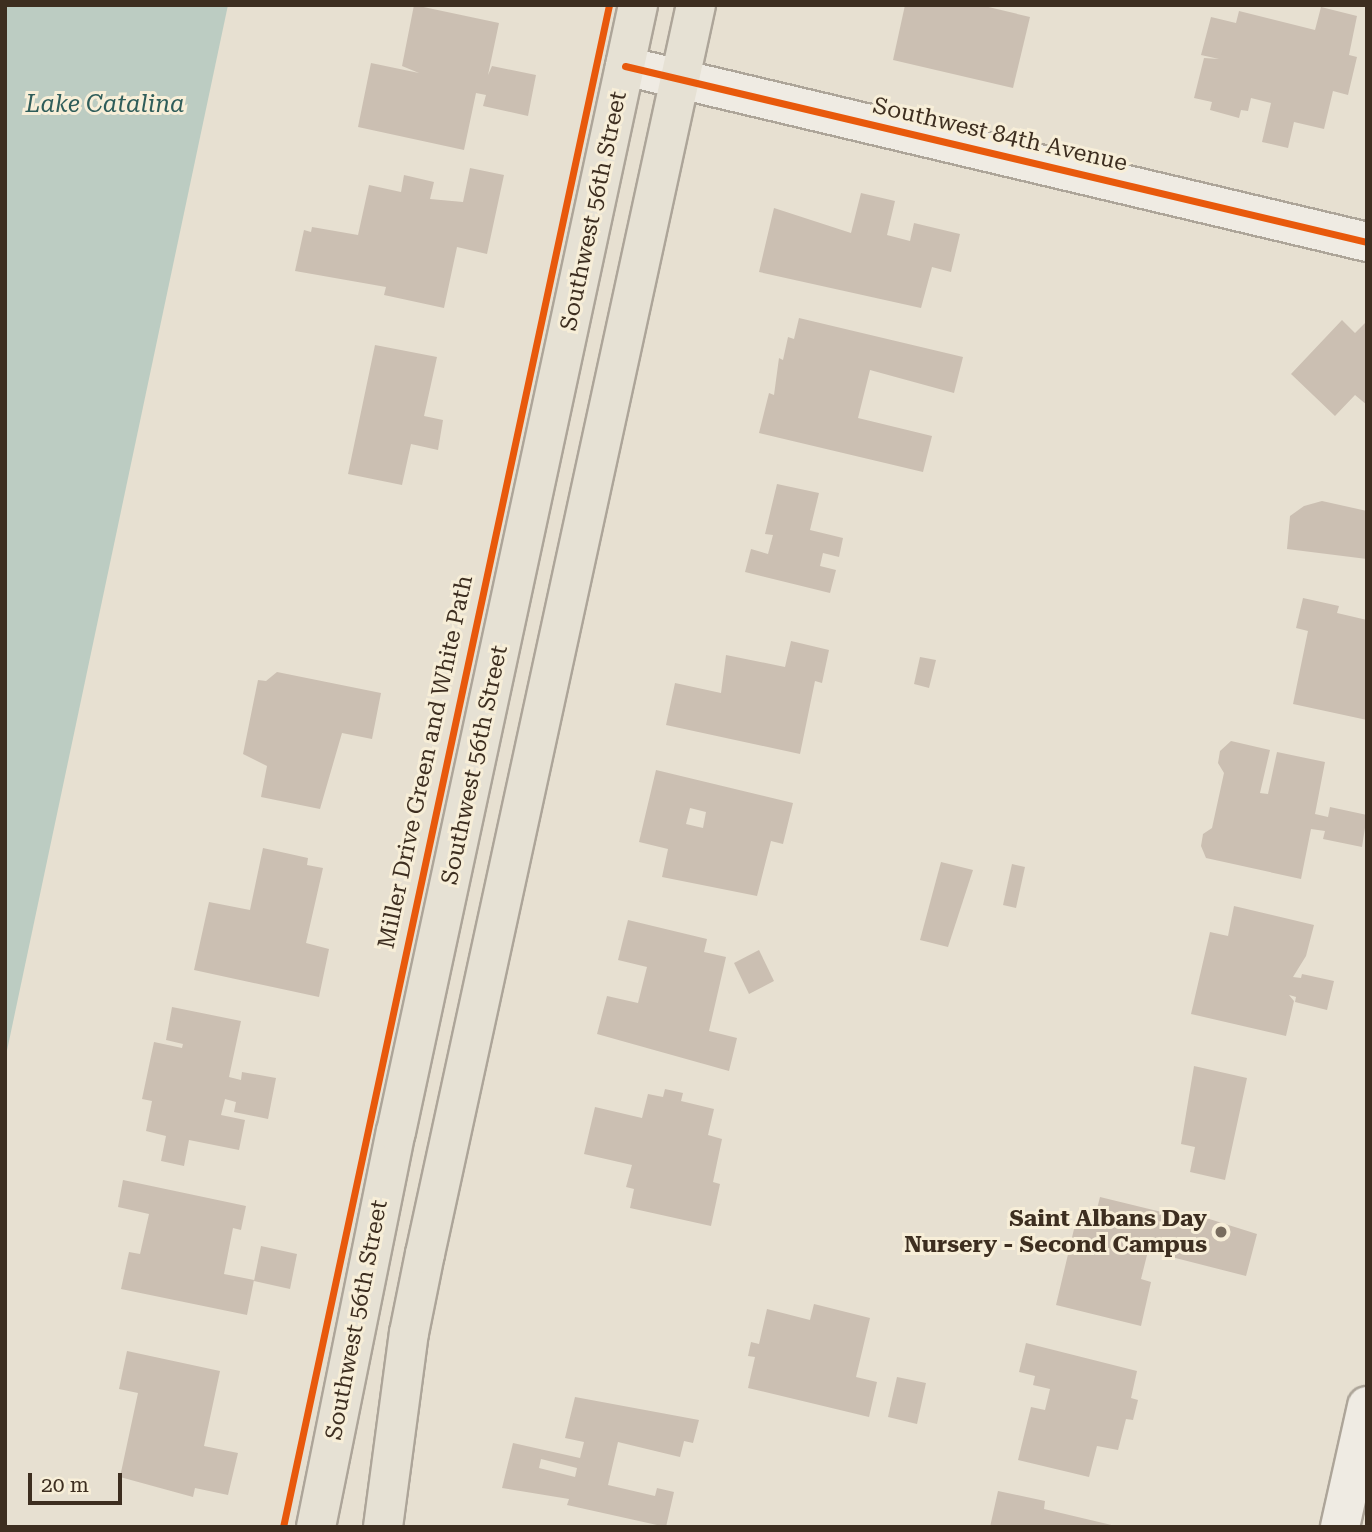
<!DOCTYPE html>
<style>
body{margin:0}
#map{position:relative;width:1372px;height:1532px;overflow:hidden;background:#e7e0d1;font-family:"Roboto Serif",serif}
div>[style]{position:absolute}
.water>*{inset:0;background:#bcccc2}
.building>*{inset:0;background:#cbbfb2}
.roads{filter:drop-shadow(2px 0 #ada599) drop-shadow(-2px 0 #ada599) drop-shadow(0 2px #ada599) drop-shadow(0 -2px #ada599)}
.minor>*{height:38px;margin:-19px;padding:0 19px;transform-origin:19px;border-radius:19px;background:#efebe3}
.major>*{height:38px;margin:-19px;padding:0 19px;transform-origin:19px;border-radius:19px;background:#e6e1d4}
.cycleway>*{height:7px;margin:-3.5px;padding:0 3.5px;transform-origin:3.5px;border-radius:3.5px;background:#e8590c}
.dots>*{width:19px;height:19px;translate:-50% -50%;box-sizing:border-box;border:4px solid #f7eed8;border-radius:50%}
span{translate:-50% -50%;white-space:nowrap;text-align:center;line-height:1.15;-webkit-text-stroke:6px #f7eed8;paint-order:stroke}
.street-label{font-size:23px;color:#3d2e20}
.poi-label{font-size:23px;color:#3d2e20;font-weight:700}
.right{translate:-100% -50%;text-align:right}
.water-label{font-size:24px;color:#2f5d5a;font-style:italic}
.frame{position:absolute;inset:0;border:7px solid #3d2e20;pointer-events:none}
.scale{position:absolute;left:28px;top:1473px;width:94px;height:32px;box-sizing:border-box;border:4px solid #3d2e20;border-top:0;padding-left:9px;font-size:21px;line-height:24px;white-space:nowrap;color:#3d2e20;-webkit-text-stroke:5px #f7eed8;paint-order:stroke}
</style>
<div id="map">
<div class="water">
<i style="clip-path:polygon(5px 5px,228px 5px,5px 1060px)"></i>
</div>
<div class="building">
<i style="clip-path:polygon(414px 5px,499px 23px,488px 75px,492px 66px,536px 75px,528px 116px,483px 106px,486px 95px,476px 93px,464px 150px,358px 127px,371px 63px,419px 73px,402px 66px)"></i>
<i style="clip-path:polygon(905px 5px,980px 5px,1030px 17px,1013px 88px,893px 60px)"></i>
<i style="clip-path:polygon(1321px 7px,1357px 16px,1349px 55px,1357px 57px,1348px 95px,1333px 91px,1324px 129px,1294px 122px,1288px 148px,1262px 142px,1271px 103px,1251px 98px,1248px 111px,1241px 110px,1239px 118px,1210px 110px,1212px 102px,1194px 98px,1204px 58px,1219px 59px,1201px 55px,1211px 17px,1236px 23px,1239px 11px,1315px 30px)"></i>
<i style="clip-path:polygon(470px 168px,504px 175px,487px 254px,457px 247px,444px 308px,384px 295px,386px 287px,295px 271px,304px 230px,311px 232px,312px 227px,358px 235px,369px 185px,401px 192px,404px 175px,434px 182px,430px 199px,463px 202px)"></i>
<i style="clip-path:polygon(861px 193px,895px 201px,887px 235px,910px 241px,914px 223px,960px 234px,951px 272px,932px 267px,921px 308px,759px 272px,774px 208px,851px 233px)"></i>
<i style="clip-path:polygon(799px 318px,963px 357px,954px 393px,870px 370px,858px 418px,932px 436px,923px 472px,759px 433px,769px 393px,774px 395px,779px 358px,783px 360px,788px 337px,794px 339px)"></i>
<i style="clip-path:polygon(1342px 320px,1355px 333px,1367px 321px,1367px 405px,1355px 395px,1335px 416px,1291px 374px)"></i>
<i style="clip-path:polygon(375px 345px,437px 357px,424px 416px,443px 420px,438px 450px,411px 444px,402px 485px,348px 474px)"></i>
<i style="clip-path:polygon(777px 484px,819px 493px,810px 530px,843px 538px,839px 557px,823px 553px,820px 566px,836px 570px,830px 593px,745px 572px,751px 549px,768px 554px,773px 535px,765px 534px)"></i>
<i style="clip-path:polygon(1322px 501px,1367px 511px,1367px 559px,1287px 549px,1290px 516px,1304px 506px)"></i>
<i style="clip-path:polygon(1303px 598px,1339px 606px,1337px 613px,1367px 620px,1367px 720px,1293px 704px,1308px 631px,1296px 628px)"></i>
<i style="clip-path:polygon(791px 641px,829px 650px,822px 683px,815px 681px,800px 754px,666px 725px,675px 683px,721px 693px,726px 655px,785px 667px)"></i>
<i style="clip-path:polygon(920px 657px,936px 660px,929px 688px,914px 684px)"></i>
<i style="clip-path:polygon(277px 672px,381px 693px,372px 739px,342px 733px,320px 809px,261px 797px,267px 766px,243px 754px,258px 680px,266px 681px)"></i>
<i style="clip-path:polygon(1231px 741px,1270px 750px,1260px 793px,1268px 794px,1277px 752px,1325px 762px,1315px 814px,1328px 817px,1330px 807px,1367px 815px,1362px 847px,1323px 839px,1325px 831px,1311px 829px,1301px 879px,1206px 858px,1201px 846px,1203px 834px,1212px 828px,1224px 773px,1218px 763px,1220px 751px)"></i>
<i style="clip-path:polygon(evenodd,656px 770px,793px 803px,783px 844px,771px 841px,757px 896px,662px 877px,668px 849px,639px 842px,656px 770px,690px 808px,706px 812px,703px 828px,686px 824px,690px 808px)"></i>
<i style="clip-path:polygon(263px 848px,308px 858px,307px 865px,323px 868px,306px 943px,329px 949px,319px 997px,194px 970px,209px 902px,250px 910px)"></i>
<i style="clip-path:polygon(941px 862px,973px 870px,948px 947px,920px 940px)"></i>
<i style="clip-path:polygon(1012px 864px,1025px 867px,1016px 908px,1003px 905px)"></i>
<i style="clip-path:polygon(1234px 906px,1314px 925px,1306px 956px,1293px 977px,1301px 978px,1302px 974px,1334px 981px,1327px 1010px,1295px 1002px,1296px 997px,1289px 995px,1294px 1001px,1286px 1036px,1191px 1014px,1210px 932px,1228px 936px)"></i>
<i style="clip-path:polygon(628px 920px,707px 939px,704px 952px,726px 957px,709px 1031px,737px 1038px,729px 1071px,597px 1034px,607px 996px,638px 1003px,647px 967px,618px 960px)"></i>
<i style="clip-path:polygon(759px 950px,774px 981px,749px 994px,734px 963px)"></i>
<i style="clip-path:polygon(172px 1007px,241px 1021px,229px 1077px,241px 1080px,242px 1072px,276px 1078px,268px 1119px,234px 1112px,236px 1102px,225px 1099px,221px 1115px,245px 1120px,239px 1150px,189px 1140px,184px 1166px,161px 1161px,166px 1136px,146px 1131px,152px 1101px,142px 1099px,154px 1042px,182px 1048px,183px 1044px,166px 1040px)"></i>
<i style="clip-path:polygon(1194px 1066px,1247px 1078px,1225px 1180px,1190px 1172px,1195px 1147px,1181px 1144px)"></i>
<i style="clip-path:polygon(665px 1089px,683px 1093px,681px 1101px,714px 1109px,708px 1135px,722px 1139px,713px 1182px,720px 1184px,711px 1226px,630px 1208px,634px 1189px,626px 1187px,632px 1165px,584px 1154px,595px 1107px,642px 1118px,648px 1094px,663px 1097px)"></i>
<i style="clip-path:polygon(123px 1180px,246px 1206px,241px 1230px,233px 1228px,224px 1274px,254px 1280px,247px 1315px,121px 1289px,129px 1252px,140px 1254px,149px 1214px,118px 1207px)"></i>
<i style="clip-path:polygon(1100px 1197px,1182px 1217px,1184px 1211px,1257px 1234px,1246px 1276px,1148px 1251px,1141px 1279px,1151px 1282px,1141px 1326px,1056px 1305px,1079px 1208px,1096px 1213px)"></i>
<i style="clip-path:polygon(261px 1246px,297px 1254px,290px 1289px,254px 1281px)"></i>
<i style="clip-path:polygon(814px 1304px,870px 1318px,856px 1377px,877px 1382px,869px 1417px,748px 1388px,755px 1357px,748px 1356px,751px 1342px,759px 1344px,767px 1309px,810px 1320px)"></i>
<i style="clip-path:polygon(1026px 1343px,1137px 1371px,1131px 1398px,1138px 1400px,1133px 1420px,1126px 1419px,1118px 1450px,1097px 1446px,1089px 1477px,1018px 1460px,1031px 1407px,1045px 1410px,1050px 1389px,1033px 1385px,1035px 1376px,1019px 1372px)"></i>
<i style="clip-path:polygon(127px 1351px,220px 1371px,204px 1446px,238px 1453px,228px 1495px,195px 1488px,193px 1497px,120px 1477px,138px 1393px,119px 1389px)"></i>
<i style="clip-path:polygon(897px 1377px,926px 1383px,917px 1424px,888px 1417px)"></i>
<i style="clip-path:polygon(evenodd,575px 1397px,699px 1420px,693px 1443px,684px 1441px,680px 1457px,618px 1442px,608px 1485px,655px 1496px,657px 1488px,674px 1492px,666px 1527px,567px 1505px,569px 1499px,502px 1488px,513px 1443px,580px 1458px,584px 1442px,565px 1438px,575px 1397px,541px 1459px,577px 1468px,575px 1477px,539px 1468px,541px 1459px)"></i>
<i style="clip-path:polygon(998px 1491px,1045px 1501px,1044px 1509px,1120px 1527px,990px 1527px)"></i>
</div>
<div class="roads">
<div class="minor">
<i style="left:625px;top:66px;width:763px;rotate:13.34deg"></i>
<i style="left:1340px;top:1527px;width:124px;rotate:-77.4deg"></i>
</div>
<div class="major">
<i style="left:316px;top:1527px;width:403px;rotate:-78.6deg"></i>
<i style="left:396px;top:1132px;width:1153px;rotate:-77.88deg"></i>
<i style="left:383px;top:1527px;width:196px;rotate:-82.4deg"></i>
<i style="left:409px;top:1333px;width:81px;rotate:-78.6deg"></i>
<i style="left:425px;top:1254px;width:1278px;rotate:-77.76deg"></i>
</div>
</div>
<div class="cycleway">
<i style="left:625px;top:66px;width:763px;rotate:13.34deg"></i>
<i style="left:283px;top:1527px;width:1557px;rotate:-77.91deg"></i>
</div>
<div class="dots">
<i style="left:1221px;top:1232px;background:#786c5e"></i>
</div>
<div class="street-label">
<span style="left:1000px;top:135px;rotate:13deg">Southwest 84th Avenue</span>
<span style="left:594px;top:211px;rotate:-78deg">Southwest 56th Street</span>
<span style="left:426px;top:762px;rotate:-78deg">Miller Drive Green and White Path</span>
<span style="left:475px;top:765px;rotate:-78deg">Southwest 56th Street</span>
<span style="left:357px;top:1320px;rotate:-79deg">Southwest 56th Street</span>
</div>
<div class="poi-label">
<span class="right" style="left:1207px;top:1232px">Saint Albans Day<br>Nursery - Second Campus</span>
</div>
<div class="water-label">
<span style="left:105px;top:105px">Lake Catalina</span>
</div>
<div class="frame"></div>
<div class="scale">20 m</div>
</div>
